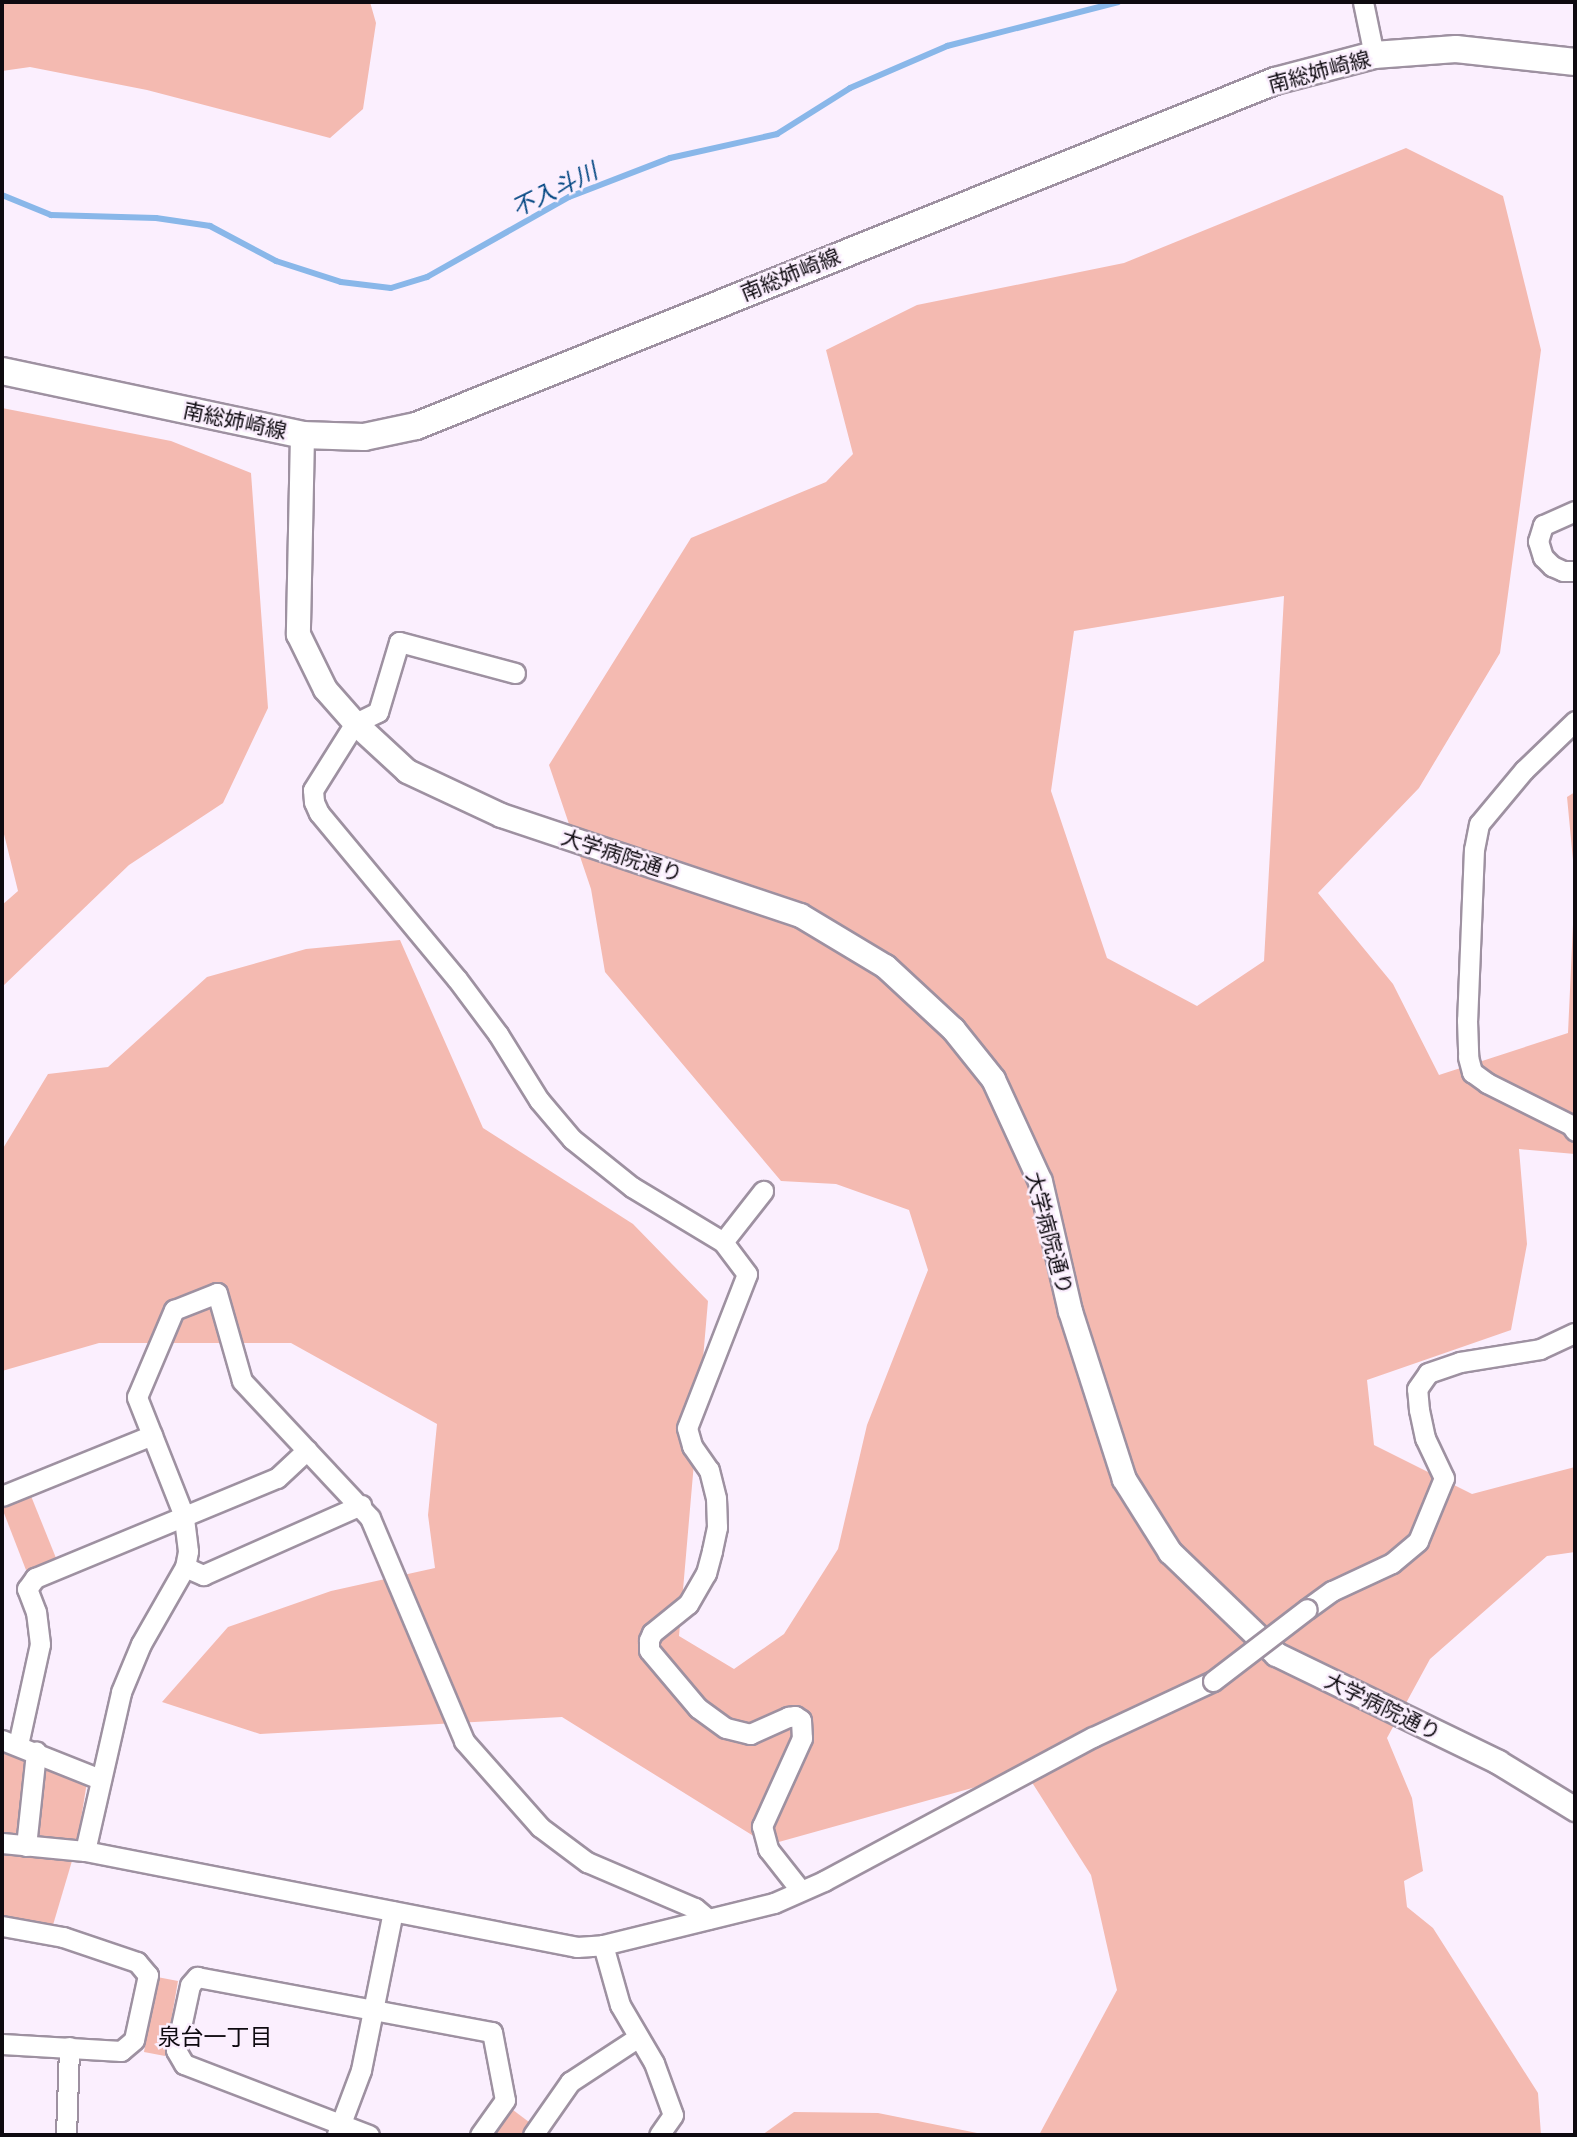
<!DOCTYPE html>
<meta charset="utf-8">
<style>
body{margin:0}
#map{position:relative;width:1577px;height:2137px;overflow:hidden;background:#fbeffe;font-family:Manrope,"Noto Sans JP",sans-serif}
div>[style]{position:absolute}
.green>*{inset:0;background:#f4bab1}
.stream>*{height:6px;margin:-3px;padding:0 3px;transform-origin:3px;border-radius:3px;background:#89b7e9}
.roads{filter:drop-shadow(2px 0 #9e91a1) drop-shadow(-2px 0 #9e91a1) drop-shadow(0 2px #9e91a1) drop-shadow(0 -2px #9e91a1)}
.minor>*{height:19px;margin:-9.5px;padding:0 9.5px;transform-origin:9.5px;border-radius:9.5px;background:#fff}
.tertiary>*{height:23px;margin:-11.5px;padding:0 11.5px;transform-origin:11.5px;border-radius:11.5px;background:#fff}
.secondary>*{height:26px;margin:-13px;padding:0 13px;transform-origin:13px;border-radius:13px;background:#fff}
.bridges{filter:drop-shadow(2px 0 #9e91a1) drop-shadow(-2px 0 #9e91a1) drop-shadow(0 2px #9e91a1) drop-shadow(0 -2px #9e91a1)}
.minor-bridge>*{height:19px;margin:-9.5px;padding:0 9.5px;transform-origin:9.5px;border-radius:9.5px;background:#fff}
span{translate:-50% -50%;white-space:nowrap;text-align:center;line-height:1.15;-webkit-text-stroke:5px #fbeffe;paint-order:stroke}
.street-label{font-size:21px;color:#0e0a10}
.water-label{font-size:23px;color:#004581;font-style:italic}
.neighbourhood-label{font-size:23px;color:#0e0a10}
.frame{position:absolute;inset:0;border:4px solid #0e0a10;pointer-events:none}
</style>
<div id="map">
<div class="green">
<i style="clip-path:polygon(2px 2px,370px 2px,376px 23px,363px 109px,330px 138px,147px 90px,30px 67px,2px 71px)"></i>
<i style="clip-path:polygon(evenodd,1406px 148px,1503px 196px,1541px 350px,1500px 653px,1419px 788px,1318px 893px,1393px 984px,1439px 1075px,1568px 1033px,1575px 881px,1567px 797px,1575px 792px,1575px 1154px,1519px 1149px,1527px 1244px,1511px 1330px,1367px 1380px,1374px 1445px,1472px 1494px,1575px 1467px,1575px 1552px,1547px 1556px,1430px 1659px,1387px 1738px,1412px 1798px,1423px 1871px,1404px 1881px,1407px 1907px,1433px 1928px,1538px 2093px,1541px 2135px,1039px 2135px,1117px 1990px,1091px 1875px,1026px 1773px,768px 1845px,562px 1717px,260px 1734px,162px 1702px,228px 1627px,331px 1591px,435px 1568px,428px 1515px,437px 1424px,291px 1343px,99px 1343px,2px 1371px,2px 1150px,48px 1074px,108px 1067px,207px 977px,306px 949px,400px 940px,483px 1128px,633px 1224px,708px 1301px,679px 1636px,734px 1669px,784px 1634px,838px 1549px,867px 1425px,928px 1270px,909px 1210px,836px 1184px,781px 1181px,605px 972px,591px 889px,549px 765px,691px 538px,826px 482px,853px 454px,826px 350px,917px 305px,1124px 263px,1406px 148px,1284px 596px,1264px 961px,1197px 1006px,1107px 958px,1051px 791px,1074px 631px,1284px 596px)"></i>
<i style="clip-path:polygon(2px 408px,171px 441px,251px 473px,268px 708px,223px 803px,129px 865px,2px 987px,2px 905px,18px 891px,2px 826px)"></i>
<i style="clip-path:polygon(31px 1496px,56px 1558px,26px 1570px,2px 1508px)"></i>
<i style="clip-path:polygon(2px 1748px,87px 1782px,77px 1844px,53px 1925px,2px 1919px)"></i>
<i style="clip-path:polygon(157px 1977px,178px 1981px,165px 2056px,144px 2052px)"></i>
<i style="clip-path:polygon(509px 2107px,533px 2125px,525px 2135px,487px 2135px)"></i>
<i style="clip-path:polygon(794px 2112px,878px 2113px,987px 2135px,762px 2135px)"></i>
</div>
<div class="stream">
<i style="left:2px;top:195px;width:53px;rotate:22.2deg"></i>
<i style="left:51px;top:215px;width:105px;rotate:1.6deg"></i>
<i style="left:156px;top:218px;width:55px;rotate:8.4deg"></i>
<i style="left:210px;top:226px;width:75px;rotate:27.9deg"></i>
<i style="left:276px;top:261px;width:68px;rotate:17.9deg"></i>
<i style="left:341px;top:282px;width:50px;rotate:6.8deg"></i>
<i style="left:391px;top:288px;width:38px;rotate:-17deg"></i>
<i style="left:427px;top:277px;width:163px;rotate:-29.4deg"></i>
<i style="left:569px;top:197px;width:108px;rotate:-21.1deg"></i>
<i style="left:670px;top:158px;width:110px;rotate:-12.6deg"></i>
<i style="left:777px;top:134px;width:86px;rotate:-32.2deg"></i>
<i style="left:850px;top:88px;width:106px;rotate:-23.4deg"></i>
<i style="left:947px;top:46px;width:177px;rotate:-14.4deg"></i>
</div>
<div class="roads">
<div class="minor">
<i style="left:1363px;top:2px;width:54px;rotate:78.3deg"></i>
<i style="left:1575px;top:511px;width:35px;rotate:156deg"></i>
<i style="left:1543px;top:525px;width:17px;rotate:107deg"></i>
<i style="left:1538px;top:541px;width:17px;rotate:73deg"></i>
<i style="left:1543px;top:557px;width:13px;rotate:45deg"></i>
<i style="left:1552px;top:566px;width:12px;rotate:24deg"></i>
<i style="left:1563px;top:571px;width:12px"></i>
<i style="left:515px;top:673px;width:120px;rotate:-165deg"></i>
<i style="left:399px;top:642px;width:73px;rotate:106.7deg"></i>
<i style="left:378px;top:712px;width:25px;rotate:154deg"></i>
<i style="left:355px;top:723px;width:79px;rotate:122.1deg"></i>
<i style="left:313px;top:790px;width:12px;rotate:85deg"></i>
<i style="left:314px;top:802px;width:12px;rotate:66deg"></i>
<i style="left:319px;top:813px;width:216px;rotate:50.3deg"></i>
<i style="left:457px;top:979px;width:69px;rotate:53.3deg"></i>
<i style="left:498px;top:1034px;width:78px;rotate:58.2deg"></i>
<i style="left:539px;top:1100px;width:51px;rotate:49.8deg"></i>
<i style="left:572px;top:1139px;width:77px;rotate:38.7deg"></i>
<i style="left:632px;top:1187px;width:106px;rotate:31.1deg"></i>
<i style="left:723px;top:1242px;width:40px;rotate:53deg"></i>
<i style="left:747px;top:1274px;width:165px;rotate:111.3deg"></i>
<i style="left:687px;top:1428px;width:19px;rotate:74deg"></i>
<i style="left:692px;top:1446px;width:29px;rotate:55deg"></i>
<i style="left:709px;top:1470px;width:29px;rotate:76deg"></i>
<i style="left:716px;top:1498px;width:29px;rotate:88deg"></i>
<i style="left:717px;top:1527px;width:25px;rotate:102deg"></i>
<i style="left:712px;top:1551px;width:23px;rotate:105deg"></i>
<i style="left:706px;top:1573px;width:36px;rotate:120deg"></i>
<i style="left:688px;top:1604px;width:46px;rotate:141.1deg"></i>
<i style="left:652px;top:1633px;width:8px;rotate:113deg"></i>
<i style="left:649px;top:1640px;width:10px;rotate:90deg"></i>
<i style="left:649px;top:1650px;width:76px;rotate:49.8deg"></i>
<i style="left:698px;top:1708px;width:34px;rotate:36deg"></i>
<i style="left:726px;top:1728px;width:25px;rotate:14deg"></i>
<i style="left:750px;top:1734px;width:42px;rotate:-24.1deg"></i>
<i style="left:788px;top:1717px;width:7px;rotate:-8deg"></i>
<i style="left:795px;top:1716px;width:7px;rotate:34deg"></i>
<i style="left:801px;top:1720px;width:18px;rotate:87deg"></i>
<i style="left:802px;top:1738px;width:97px;rotate:114.4deg"></i>
<i style="left:762px;top:1826px;width:24px;rotate:75deg"></i>
<i style="left:768px;top:1849px;width:53px;rotate:51.8deg"></i>
<i style="left:1575px;top:721px;width:71px;rotate:136.1deg"></i>
<i style="left:1524px;top:770px;width:70px;rotate:129.8deg"></i>
<i style="left:1479px;top:824px;width:25px;rotate:101deg"></i>
<i style="left:1474px;top:849px;width:171px;rotate:92.3deg"></i>
<i style="left:1467px;top:1020px;width:37px;rotate:88deg"></i>
<i style="left:1468px;top:1057px;width:16px;rotate:75deg"></i>
<i style="left:1472px;top:1072px;width:19px;rotate:36deg"></i>
<i style="left:1487px;top:1083px;width:94px;rotate:26.6deg"></i>
<i style="left:1571px;top:1125px;width:7px;rotate:56deg"></i>
<i style="left:723px;top:1242px;width:65px;rotate:-51.9deg"></i>
<i style="left:2px;top:1496px;width:162px;rotate:-22.1deg"></i>
<i style="left:185px;top:1567px;width:20px;rotate:24deg"></i>
<i style="left:203px;top:1575px;width:173px;rotate:-23.9deg"></i>
<i style="left:1307px;top:1609px;width:31px;rotate:-36deg"></i>
<i style="left:1332px;top:1591px;width:66px;rotate:-25deg"></i>
<i style="left:1392px;top:1563px;width:34px;rotate:-40deg"></i>
<i style="left:1418px;top:1541px;width:68px;rotate:-67.6deg"></i>
<i style="left:1444px;top:1478px;width:44px;rotate:-115.4deg"></i>
<i style="left:1425px;top:1438px;width:29px;rotate:-102deg"></i>
<i style="left:1419px;top:1410px;width:21px;rotate:-95deg"></i>
<i style="left:1417px;top:1389px;width:19px;rotate:-55deg"></i>
<i style="left:1428px;top:1373px;width:34px;rotate:-19deg"></i>
<i style="left:1460px;top:1362px;width:81px;rotate:-9.2deg"></i>
<i style="left:1540px;top:1349px;width:38px;rotate:-25deg"></i>
<i style="left:2px;top:1740px;width:105px;rotate:21.7deg"></i>
<i style="left:18px;top:1745px;width:103px;rotate:-77.7deg"></i>
<i style="left:40px;top:1644px;width:32px;rotate:-97deg"></i>
<i style="left:36px;top:1612px;width:25px;rotate:-111deg"></i>
<i style="left:27px;top:1589px;width:14px;rotate:-54deg"></i>
<i style="left:35px;top:1578px;width:262px;rotate:-22.5deg"></i>
<i style="left:277px;top:1478px;width:41px;rotate:-43deg"></i>
<i style="left:2px;top:1843px;width:83px;rotate:5.5deg"></i>
<i style="left:85px;top:1851px;width:501px;rotate:11.04deg"></i>
<i style="left:577px;top:1947px;width:26px;rotate:-4deg"></i>
<i style="left:603px;top:1945px;width:176px;rotate:-13.8deg"></i>
<i style="left:774px;top:1903px;width:55px;rotate:-23.7deg"></i>
<i style="left:824px;top:1881px;width:305px;rotate:-28.2deg"></i>
<i style="left:1093px;top:1737px;width:132px;rotate:-25deg"></i>
<i style="left:26px;top:1846px;width:95px;rotate:-83.9deg"></i>
<i style="left:85px;top:1851px;width:163px;rotate:-77.2deg"></i>
<i style="left:121px;top:1692px;width:52px;rotate:-67.4deg"></i>
<i style="left:141px;top:1644px;width:89px;rotate:-60.3deg"></i>
<i style="left:185px;top:1567px;width:16px;rotate:-79deg"></i>
<i style="left:188px;top:1551px;width:35px;rotate:-97deg"></i>
<i style="left:184px;top:1516px;width:128px;rotate:-111.6deg"></i>
<i style="left:137px;top:1397px;width:95px;rotate:-67deg"></i>
<i style="left:174px;top:1310px;width:46px;rotate:-21.6deg"></i>
<i style="left:217px;top:1293px;width:91px;rotate:74.1deg"></i>
<i style="left:242px;top:1381px;width:187px;rotate:46.9deg"></i>
<i style="left:370px;top:1518px;width:242px;rotate:67.1deg"></i>
<i style="left:464px;top:1741px;width:115px;rotate:48.5deg"></i>
<i style="left:540px;top:1827px;width:59px;rotate:36.7deg"></i>
<i style="left:587px;top:1862px;width:117px;rotate:23.1deg"></i>
<i style="left:695px;top:1908px;width:17px;rotate:40deg"></i>
<i style="left:2px;top:1926px;width:62px;rotate:10.2deg"></i>
<i style="left:63px;top:1937px;width:78px;rotate:18.7deg"></i>
<i style="left:137px;top:1962px;width:17px;rotate:50deg"></i>
<i style="left:148px;top:1975px;width:66px;rotate:102.2deg"></i>
<i style="left:134px;top:2040px;width:17px;rotate:140deg"></i>
<i style="left:121px;top:2051px;width:119px;rotate:-176.6deg"></i>
<i style="left:603px;top:1945px;width:62px;rotate:74.2deg"></i>
<i style="left:620px;top:2005px;width:67px;rotate:59.6deg"></i>
<i style="left:654px;top:2063px;width:55px;rotate:69.9deg"></i>
<i style="left:673px;top:2115px;width:24px;rotate:125deg"></i>
<i style="left:337px;top:2134px;width:68px;rotate:-69.4deg"></i>
<i style="left:361px;top:2070px;width:162px;rotate:-78.6deg"></i>
<i style="left:66px;top:2135px;width:88px;rotate:-88deg"></i>
<i style="left:369px;top:2135px;width:198px;rotate:-159deg"></i>
<i style="left:184px;top:2064px;width:16px;rotate:-120deg"></i>
<i style="left:176px;top:2050px;width:66px;rotate:-77.8deg"></i>
<i style="left:190px;top:1985px;width:11px;rotate:-49deg"></i>
<i style="left:197px;top:1977px;width:300px;rotate:10.6deg"></i>
<i style="left:492px;top:2032px;width:69px;rotate:79.2deg"></i>
<i style="left:505px;top:2100px;width:43px;rotate:125.5deg"></i>
<i style="left:533px;top:2135px;width:65px;rotate:-55.1deg"></i>
<i style="left:570px;top:2082px;width:80px;rotate:-33.3deg"></i>
</div>
<div class="tertiary">
<i style="left:302px;top:435px;width:199px;rotate:91.2deg"></i>
<i style="left:298px;top:634px;width:61px;rotate:63.9deg"></i>
<i style="left:325px;top:689px;width:45px;rotate:48.6deg"></i>
<i style="left:355px;top:723px;width:71px;rotate:42.7deg"></i>
<i style="left:407px;top:771px;width:104px;rotate:25.1deg"></i>
<i style="left:501px;top:815px;width:315px;rotate:18.5deg"></i>
<i style="left:800px;top:915px;width:99px;rotate:31deg"></i>
<i style="left:885px;top:966px;width:93px;rotate:42.8deg"></i>
<i style="left:953px;top:1029px;width:64px;rotate:51.3deg"></i>
<i style="left:993px;top:1079px;width:112px;rotate:65.3deg"></i>
<i style="left:1040px;top:1181px;width:133px;rotate:77deg"></i>
<i style="left:1070px;top:1311px;width:176px;rotate:72.2deg"></i>
<i style="left:1124px;top:1479px;width:86px;rotate:57.8deg"></i>
<i style="left:1170px;top:1552px;width:147px;rotate:43.9deg"></i>
<i style="left:1276px;top:1654px;width:247px;rotate:25.9deg"></i>
<i style="left:1498px;top:1762px;width:90px;rotate:31.4deg"></i>
</div>
<div class="secondary">
<i style="left:2px;top:371px;width:307px;rotate:12deg"></i>
<i style="left:302px;top:435px;width:62px;rotate:1.8deg"></i>
<i style="left:364px;top:437px;width:53px;rotate:-11.9deg"></i>
<i style="left:416px;top:426px;width:926px;rotate:-21.88deg"></i>
<i style="left:1275px;top:81px;width:102px;rotate:-14.7deg"></i>
<i style="left:1374px;top:55px;width:82px;rotate:-4.2deg"></i>
<i style="left:1456px;top:49px;width:120px;rotate:6.2deg"></i>
</div>
</div>
<div class="bridges">
<div class="minor-bridge">
<i style="left:1213px;top:1681px;width:118px;rotate:-37.5deg"></i>
</div>
</div>
<div class="street-label">
<span style="left:1319px;top:71px;rotate:-15deg">南総姉崎線</span>
<span style="left:790px;top:274px;rotate:-22deg">南総姉崎線</span>
<span style="left:235px;top:420px;rotate:12deg">南総姉崎線</span>
<span style="left:622px;top:855px;rotate:18deg">大学病院通り</span>
<span style="left:1050px;top:1233px;rotate:75deg">大学病院通り</span>
<span style="left:1383px;top:1706px;rotate:26deg">大学病院通り</span>
</div>
<div class="water-label">
<span style="left:554px;top:189px;rotate:-26deg">不入斗川</span>
</div>
<div class="neighbourhood-label">
<span style="left:215px;top:2036px">泉台一丁目</span>
</div>
<div class="frame"></div>
</div>
